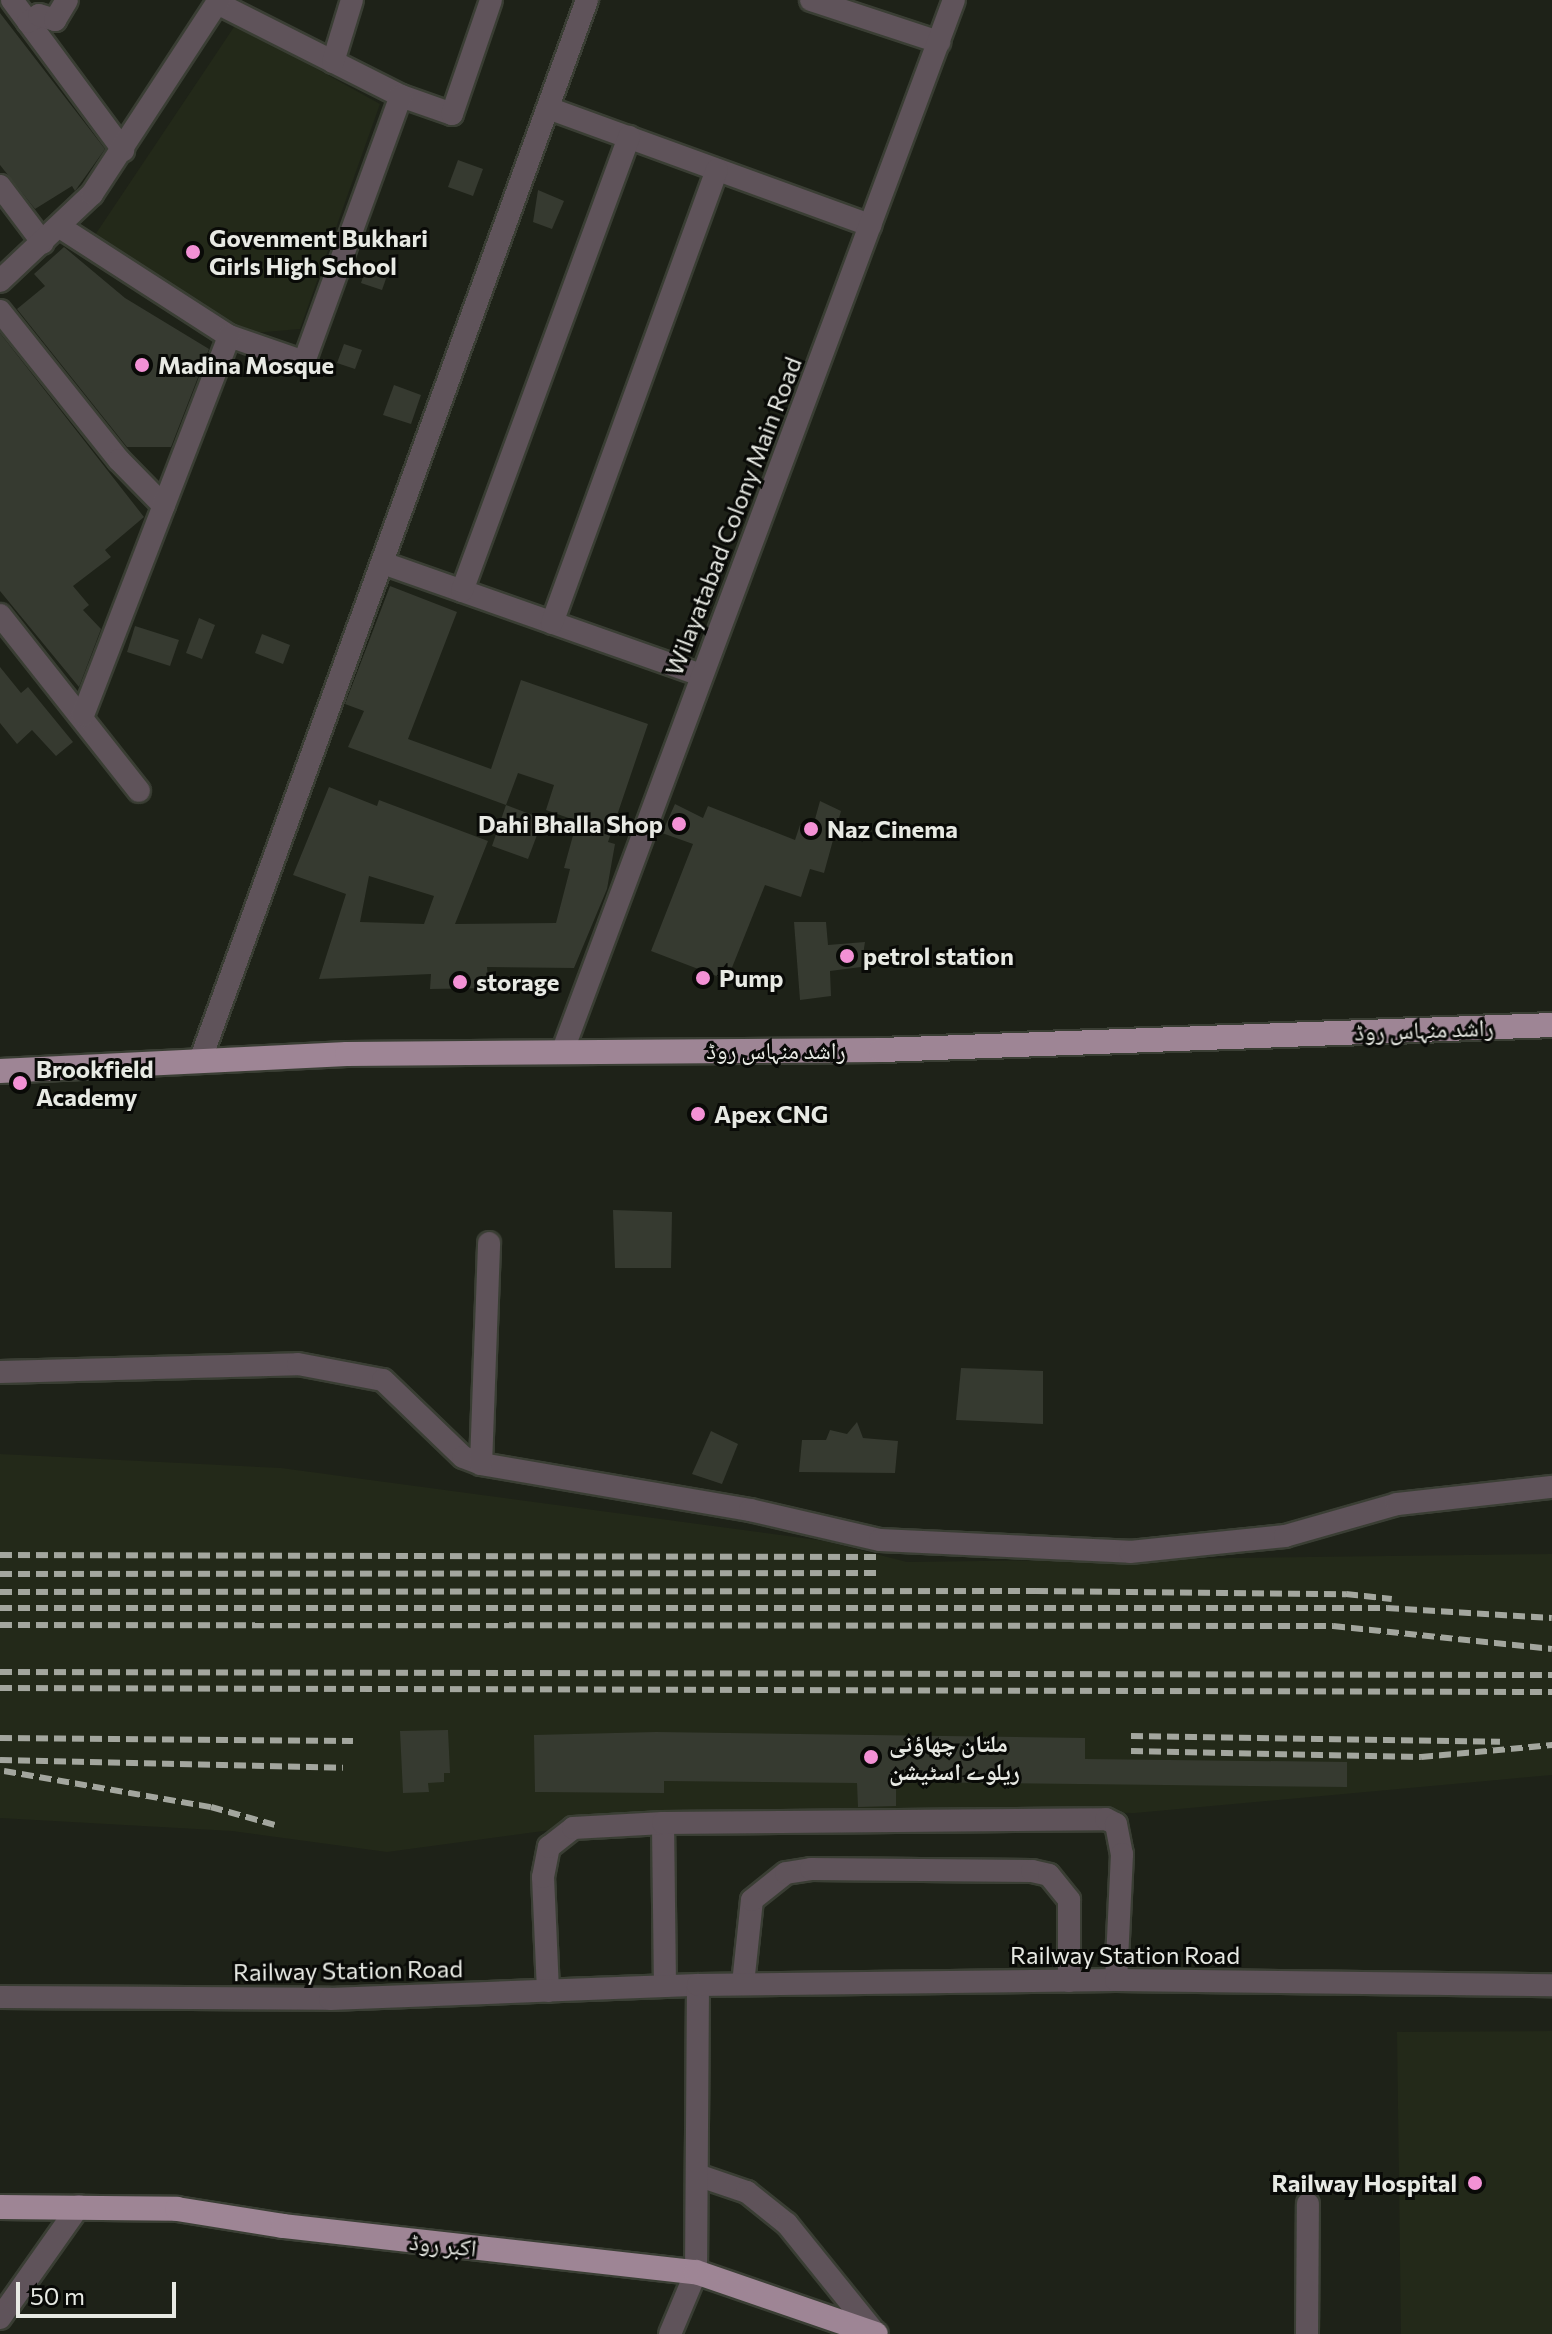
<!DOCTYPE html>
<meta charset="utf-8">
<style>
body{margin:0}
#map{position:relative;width:1552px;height:2334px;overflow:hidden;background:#1e2218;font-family:Commissioner,"Noto Naskh Arabic",sans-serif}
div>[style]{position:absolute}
.built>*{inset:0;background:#232919}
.building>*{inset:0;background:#363a30}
.roads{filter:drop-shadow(2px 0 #3a3e34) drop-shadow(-2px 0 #3a3e34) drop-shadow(0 2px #3a3e34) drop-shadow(0 -2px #3a3e34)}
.minor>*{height:22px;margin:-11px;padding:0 11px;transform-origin:11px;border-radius:11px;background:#5f535a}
.major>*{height:24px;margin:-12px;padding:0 12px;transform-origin:12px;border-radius:12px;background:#9e8595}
.rail>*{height:6px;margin-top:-3px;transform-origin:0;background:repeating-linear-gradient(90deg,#a3a69e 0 12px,transparent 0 18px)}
.dots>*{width:22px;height:22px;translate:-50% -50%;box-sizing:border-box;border:4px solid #090a07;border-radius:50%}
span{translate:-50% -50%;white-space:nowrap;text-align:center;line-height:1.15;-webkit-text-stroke:6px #090a07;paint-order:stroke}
.poi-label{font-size:24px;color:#e7e9e3;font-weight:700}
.left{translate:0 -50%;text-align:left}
.right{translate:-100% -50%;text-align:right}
.street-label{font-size:24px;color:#e7e9e3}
.scale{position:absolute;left:16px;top:2282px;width:160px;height:36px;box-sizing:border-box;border:4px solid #e7e9e3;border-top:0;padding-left:10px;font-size:24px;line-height:28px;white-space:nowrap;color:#e7e9e3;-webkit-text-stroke:6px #090a07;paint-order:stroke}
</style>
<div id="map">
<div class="built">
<i style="clip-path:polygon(236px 24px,380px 104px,300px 329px,243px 334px,95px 235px)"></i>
<i style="clip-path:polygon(0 1454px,281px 1468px,825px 1541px,907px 1562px,1552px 1554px,1552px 1775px,1135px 1813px,706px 1809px,387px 1852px,232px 1831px,0 1818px)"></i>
<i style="clip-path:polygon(1552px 2031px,1552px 2334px,1401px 2334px,1397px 2032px)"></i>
</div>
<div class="building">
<i style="clip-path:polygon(0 13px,105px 149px,75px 191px,72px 186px,35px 209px,0 165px)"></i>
<i style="clip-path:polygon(458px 160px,483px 169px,473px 196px,448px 187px)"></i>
<i style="clip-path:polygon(538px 190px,564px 201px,552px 229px,533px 222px)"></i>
<i style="clip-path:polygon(64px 247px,125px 298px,209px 349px,171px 447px,127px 447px,17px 309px,45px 286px,34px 274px)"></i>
<i style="clip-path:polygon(367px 265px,388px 273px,382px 290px,361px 283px)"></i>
<i style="clip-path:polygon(0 333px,144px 517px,105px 550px,111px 557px,73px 586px,89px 605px,83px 610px,101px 629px,79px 687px,0 591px)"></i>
<i style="clip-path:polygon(344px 344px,362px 350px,355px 369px,337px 363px)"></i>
<i style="clip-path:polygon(394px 385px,421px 395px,411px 424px,383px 415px)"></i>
<i style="clip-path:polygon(evenodd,390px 586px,457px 612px,408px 739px,491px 769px,521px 680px,648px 724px,608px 842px,615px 844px,607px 889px,574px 968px,487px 967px,489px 988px,430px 989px,431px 974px,319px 979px,346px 894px,293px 875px,329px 787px,377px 806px,379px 800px,488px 841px,455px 924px,556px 923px,570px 869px,564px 868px,577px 821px,546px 810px,554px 785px,518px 773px,506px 805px,348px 747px,364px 711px,345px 704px,390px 586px,369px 876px,434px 896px,424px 924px,360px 922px,369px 876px)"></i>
<i style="clip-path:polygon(199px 618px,215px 625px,202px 659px,186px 653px)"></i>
<i style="clip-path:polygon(135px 626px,179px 640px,170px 666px,127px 652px)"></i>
<i style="clip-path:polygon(262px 634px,290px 645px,283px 664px,255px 653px)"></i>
<i style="clip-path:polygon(0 667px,21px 693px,28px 687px,73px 742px,56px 756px,32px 730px,17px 744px,0 723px)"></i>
<i style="clip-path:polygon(820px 801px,841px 811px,824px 873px,810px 869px,801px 897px,765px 885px,727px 980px,651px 951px,693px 844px,662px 833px,675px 804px,703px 818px,708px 806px,795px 840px,800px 825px,812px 830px)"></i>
<i style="clip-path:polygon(506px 805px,543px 819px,528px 859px,492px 846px)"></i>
<i style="clip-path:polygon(794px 922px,826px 922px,828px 945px,865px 942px,861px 967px,830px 971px,831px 996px,800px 1000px)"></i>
<i style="clip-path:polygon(613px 1210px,672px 1212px,671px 1268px,615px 1268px)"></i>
<i style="clip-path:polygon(961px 1368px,1043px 1371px,1043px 1424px,956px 1420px)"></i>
<i style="clip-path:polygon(857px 1422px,863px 1438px,898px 1441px,895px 1473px,799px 1472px,802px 1440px,826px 1440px,830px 1430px,847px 1434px)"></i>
<i style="clip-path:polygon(711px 1431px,738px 1444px,722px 1484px,692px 1474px)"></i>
<i style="clip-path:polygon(448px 1730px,450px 1773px,444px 1773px,444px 1782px,428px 1783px,429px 1792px,403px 1793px,400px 1731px)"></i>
<i style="clip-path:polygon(656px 1732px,1085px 1738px,1085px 1759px,1347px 1762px,1347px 1787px,896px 1782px,896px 1806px,858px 1807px,857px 1783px,664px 1781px,664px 1793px,535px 1792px,534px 1735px)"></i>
</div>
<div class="roads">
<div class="minor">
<i style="left:12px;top:0;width:187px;rotate:53.5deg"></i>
<i style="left:811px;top:0;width:135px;rotate:18.2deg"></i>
<i style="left:217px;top:3px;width:206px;rotate:26.8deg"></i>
<i style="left:401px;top:96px;width:54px;rotate:19.4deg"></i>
<i style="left:452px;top:114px;width:120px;rotate:-71.1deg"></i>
<i style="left:28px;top:22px;width:13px;rotate:-32deg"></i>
<i style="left:39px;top:15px;width:17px;rotate:17deg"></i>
<i style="left:55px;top:20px;width:23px;rotate:-59deg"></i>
<i style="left:333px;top:62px;width:65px;rotate:-73deg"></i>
<i style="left:548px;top:108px;width:343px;rotate:20deg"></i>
<i style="left:0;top:186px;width:71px;rotate:53deg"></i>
<i style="left:60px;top:227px;width:201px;rotate:32.8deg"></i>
<i style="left:229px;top:336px;width:79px;rotate:19.1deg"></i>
<i style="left:304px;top:362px;width:283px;rotate:-70deg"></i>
<i style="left:0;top:281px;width:127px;rotate:-43.4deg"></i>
<i style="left:92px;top:194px;width:232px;rotate:-56.8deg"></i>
<i style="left:0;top:311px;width:191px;rotate:51.4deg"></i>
<i style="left:119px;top:460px;width:64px;rotate:45.6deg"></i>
<i style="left:383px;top:563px;width:337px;rotate:19.4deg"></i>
<i style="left:462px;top:591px;width:484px;rotate:-69.8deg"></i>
<i style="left:0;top:615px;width:224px;rotate:51.7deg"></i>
<i style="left:552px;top:623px;width:482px;rotate:-70deg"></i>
<i style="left:83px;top:715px;width:406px;rotate:-68.9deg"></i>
<i style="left:563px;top:1050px;width:1120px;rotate:-69.58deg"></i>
<i style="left:200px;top:1061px;width:1129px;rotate:-69.96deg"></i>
<i style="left:0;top:1372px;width:298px;rotate:-1.5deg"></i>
<i style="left:298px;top:1364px;width:86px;rotate:10.7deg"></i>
<i style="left:383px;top:1380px;width:111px;rotate:43.9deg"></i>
<i style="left:463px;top:1457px;width:19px;rotate:21deg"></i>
<i style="left:481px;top:1464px;width:273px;rotate:9.7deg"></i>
<i style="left:750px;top:1510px;width:133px;rotate:13deg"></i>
<i style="left:880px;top:1540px;width:250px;rotate:2.7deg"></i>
<i style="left:1130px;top:1552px;width:156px;rotate:-5.9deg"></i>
<i style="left:1285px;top:1536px;width:116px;rotate:-15.9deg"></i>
<i style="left:1397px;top:1504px;width:156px;rotate:-6.3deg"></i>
<i style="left:481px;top:1464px;width:221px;rotate:-87.9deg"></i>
<i style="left:663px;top:1823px;width:163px;rotate:89.3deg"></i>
<i style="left:743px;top:1984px;width:84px;rotate:-83.9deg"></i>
<i style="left:752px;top:1900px;width:43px;rotate:-38.5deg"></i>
<i style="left:786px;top:1873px;width:25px;rotate:-9deg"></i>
<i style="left:811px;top:1869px;width:221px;rotate:0.5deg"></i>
<i style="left:1032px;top:1871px;width:17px;rotate:13deg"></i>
<i style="left:1049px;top:1875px;width:32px;rotate:51deg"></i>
<i style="left:1069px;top:1900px;width:81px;rotate:90deg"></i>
<i style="left:548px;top:1991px;width:114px;rotate:-92.5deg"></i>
<i style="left:543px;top:1877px;width:31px;rotate:-79deg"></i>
<i style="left:549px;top:1847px;width:31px;rotate:-38deg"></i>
<i style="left:573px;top:1828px;width:90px;rotate:-3.2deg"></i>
<i style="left:663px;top:1823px;width:443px;rotate:-0.5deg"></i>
<i style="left:1106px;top:1819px;width:11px;rotate:27deg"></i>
<i style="left:1116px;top:1824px;width:31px;rotate:79deg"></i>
<i style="left:1122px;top:1854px;width:126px;rotate:92.7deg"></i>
<i style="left:0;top:1997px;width:330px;rotate:0.3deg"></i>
<i style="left:330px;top:1999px;width:368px;rotate:-2.2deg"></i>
<i style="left:697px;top:2175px;width:53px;rotate:18.8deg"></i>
<i style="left:747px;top:2192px;width:51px;rotate:38.7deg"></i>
<i style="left:787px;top:2224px;width:140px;rotate:51.1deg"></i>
<i style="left:0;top:2318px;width:137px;rotate:-54.8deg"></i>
<i style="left:670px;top:2334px;width:67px;rotate:-67.2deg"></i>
<i style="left:696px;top:2272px;width:287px;rotate:-89.6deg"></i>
<i style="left:698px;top:1985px;width:418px;rotate:-0.7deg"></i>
<i style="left:1116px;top:1980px;width:436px;rotate:0.7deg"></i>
<i style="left:1307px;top:2334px;width:130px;rotate:-89.6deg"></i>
</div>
<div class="major">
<i style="left:0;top:1071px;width:347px;rotate:-2.8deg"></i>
<i style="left:347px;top:1054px;width:534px;rotate:-0.43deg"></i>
<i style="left:881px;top:1050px;width:671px;rotate:-2.13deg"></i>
<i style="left:0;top:2207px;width:177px;rotate:0.6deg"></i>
<i style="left:177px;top:2209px;width:107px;rotate:9.1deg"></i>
<i style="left:283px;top:2226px;width:416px;rotate:6.4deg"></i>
<i style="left:696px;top:2272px;width:190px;rotate:19deg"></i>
</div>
</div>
<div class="rail">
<i style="left:0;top:1555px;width:879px;rotate:0.13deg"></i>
<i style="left:0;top:1574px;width:882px;rotate:-0.06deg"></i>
<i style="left:0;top:1592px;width:1036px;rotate:-0.06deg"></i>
<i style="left:1036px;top:1591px;width:310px;rotate:0.6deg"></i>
<i style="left:1346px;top:1594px;width:46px;rotate:6.2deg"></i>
<i style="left:0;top:1608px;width:1387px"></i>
<i style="left:1387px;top:1608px;width:165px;rotate:3.5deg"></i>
<i style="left:0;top:1625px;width:1333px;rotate:0.04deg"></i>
<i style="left:1333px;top:1626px;width:220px;rotate:6deg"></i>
<i style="left:0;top:1672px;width:1552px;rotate:0.11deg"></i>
<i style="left:0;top:1688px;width:1552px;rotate:0.15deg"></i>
<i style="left:1131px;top:1736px;width:369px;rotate:0.9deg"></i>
<i style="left:0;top:1738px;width:353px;rotate:0.5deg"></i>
<i style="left:1131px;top:1751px;width:290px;rotate:1.2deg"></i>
<i style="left:1421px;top:1757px;width:132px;rotate:-5.2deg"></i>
<i style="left:0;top:1760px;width:343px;rotate:1.3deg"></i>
<i style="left:4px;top:1771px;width:210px;rotate:9.9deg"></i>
<i style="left:211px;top:1807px;width:66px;rotate:15.7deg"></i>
</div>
<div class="dots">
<i style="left:193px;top:252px;background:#f391d5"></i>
<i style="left:142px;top:365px;background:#f391d5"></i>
<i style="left:679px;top:824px;background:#f391d5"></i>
<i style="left:811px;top:829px;background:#f391d5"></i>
<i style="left:847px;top:956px;background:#f391d5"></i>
<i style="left:703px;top:978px;background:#f391d5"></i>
<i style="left:460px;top:982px;background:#f391d5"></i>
<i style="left:20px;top:1083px;background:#f391d5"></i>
<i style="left:698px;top:1114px;background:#f391d5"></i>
<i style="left:871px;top:1757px;background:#f391d5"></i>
<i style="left:1475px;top:2183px;background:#f391d5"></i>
</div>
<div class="poi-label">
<span class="left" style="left:209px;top:252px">Govenment Bukhari<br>Girls High School</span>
<span class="left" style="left:158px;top:365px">Madina Mosque</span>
<span class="right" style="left:663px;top:824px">Dahi Bhalla Shop</span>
<span class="left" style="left:827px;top:829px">Naz Cinema</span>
<span class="left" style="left:863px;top:956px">petrol station</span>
<span class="left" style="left:719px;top:978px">Pump</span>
<span class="left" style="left:476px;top:982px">storage</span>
<span class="left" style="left:36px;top:1083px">Brookfield<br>Academy</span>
<span class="left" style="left:714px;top:1114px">Apex CNG</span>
<span class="left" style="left:889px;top:1757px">ملتان چھاؤنی<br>ریلوے اسٹیشن</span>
<span class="right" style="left:1457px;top:2183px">Railway Hospital</span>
</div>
<div class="street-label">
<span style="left:733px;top:516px;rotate:-69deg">Wilayatabad Colony Main Road</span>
<span style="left:1424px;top:1029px;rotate:-2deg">راشد منہاس روڈ</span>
<span style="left:776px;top:1050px">راشد منہاس روڈ</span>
<span style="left:1125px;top:1955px">Railway Station Road</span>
<span style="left:348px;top:1970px;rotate:-1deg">Railway Station Road</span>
<span style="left:443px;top:2244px;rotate:6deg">اکبر روڈ</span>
</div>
<div class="scale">50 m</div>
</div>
